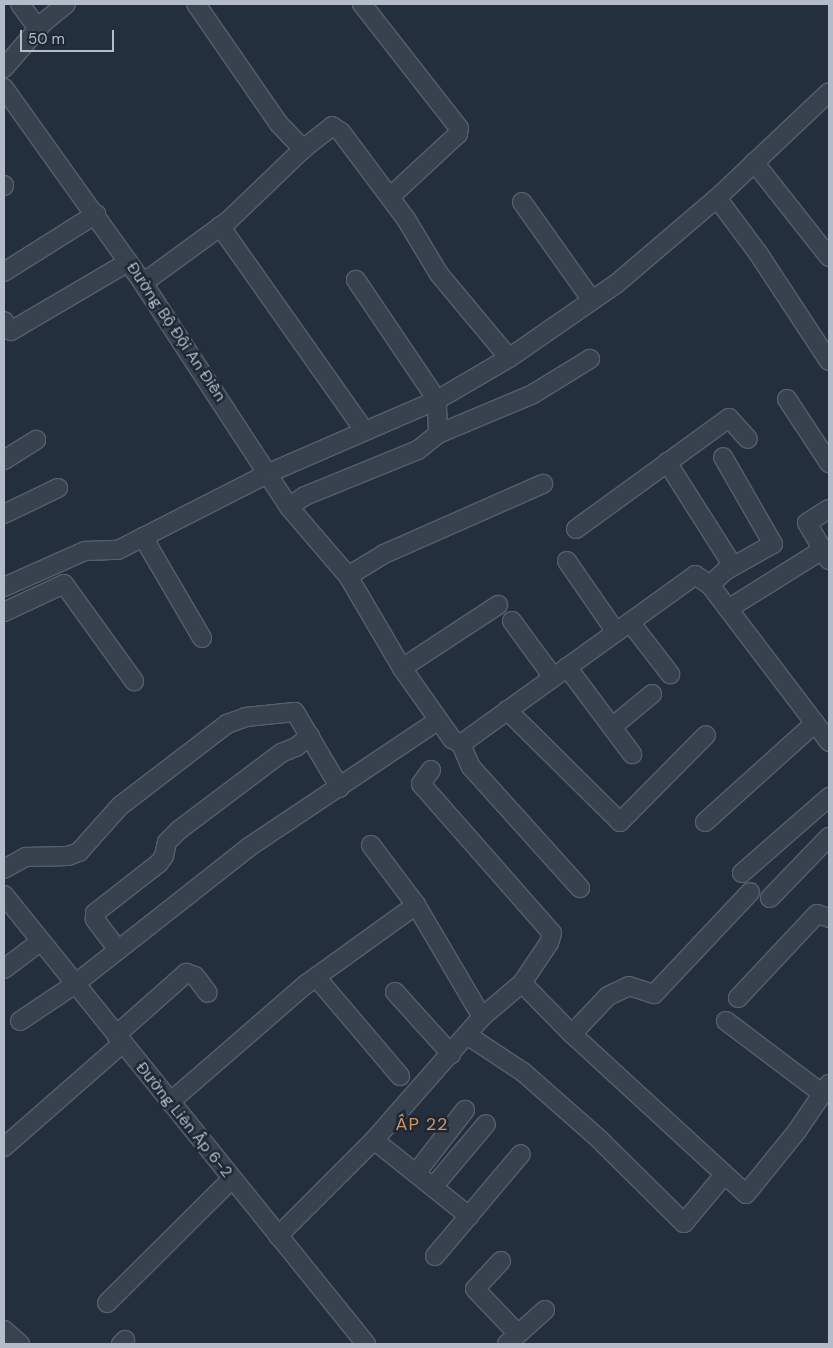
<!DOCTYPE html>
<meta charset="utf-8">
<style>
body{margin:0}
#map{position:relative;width:833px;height:1348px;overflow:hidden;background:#242f3e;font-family:"DM Sans",sans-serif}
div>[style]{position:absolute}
.roads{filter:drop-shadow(1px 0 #565f6c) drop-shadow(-1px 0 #565f6c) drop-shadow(0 1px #565f6c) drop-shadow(0 -1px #565f6c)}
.minor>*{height:18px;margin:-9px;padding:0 9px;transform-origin:9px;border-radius:9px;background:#38414e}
span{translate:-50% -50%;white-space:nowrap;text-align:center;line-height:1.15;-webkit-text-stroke:5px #1d2633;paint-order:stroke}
.street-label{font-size:16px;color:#b4bcc9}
.neighbourhood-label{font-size:18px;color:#d59563;letter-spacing:1px}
.frame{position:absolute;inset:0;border:5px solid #b4bcc9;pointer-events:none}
.scale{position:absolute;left:20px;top:30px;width:94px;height:22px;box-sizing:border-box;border:2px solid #b4bcc9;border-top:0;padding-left:6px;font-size:15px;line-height:18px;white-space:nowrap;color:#b4bcc9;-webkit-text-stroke:4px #1d2633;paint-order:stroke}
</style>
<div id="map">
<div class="roads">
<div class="minor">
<i style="left:20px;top:4px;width:31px;rotate:54deg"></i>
<i style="left:196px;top:4px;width:146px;rotate:55.3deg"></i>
<i style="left:279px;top:124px;width:35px;rotate:46deg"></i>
<i style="left:303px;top:149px;width:37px;rotate:-38deg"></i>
<i style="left:332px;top:126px;width:11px;rotate:34deg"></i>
<i style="left:341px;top:132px;width:109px;rotate:53.2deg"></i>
<i style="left:406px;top:219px;width:64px;rotate:59deg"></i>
<i style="left:439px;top:274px;width:109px;rotate:50.2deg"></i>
<i style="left:362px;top:4px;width:157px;rotate:52deg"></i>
<i style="left:459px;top:128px;width:6px;rotate:99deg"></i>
<i style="left:458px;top:134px;width:93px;rotate:137.2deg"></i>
<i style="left:4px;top:68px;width:61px;rotate:-49deg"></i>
<i style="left:44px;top:22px;width:28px;rotate:-39deg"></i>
<i style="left:4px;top:88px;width:239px;rotate:54.5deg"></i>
<i style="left:143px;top:283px;width:267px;rotate:56.9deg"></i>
<i style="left:289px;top:507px;width:91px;rotate:49.5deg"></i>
<i style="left:348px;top:576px;width:107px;rotate:59.6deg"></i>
<i style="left:402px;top:668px;width:87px;rotate:54.8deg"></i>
<i style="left:452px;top:739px;width:10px;rotate:29deg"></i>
<i style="left:461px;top:744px;width:289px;rotate:-35.8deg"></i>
<i style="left:695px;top:575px;width:18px;rotate:34deg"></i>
<i style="left:710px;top:585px;width:197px;rotate:52.8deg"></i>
<i style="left:754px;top:162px;width:121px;rotate:51.7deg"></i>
<i style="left:4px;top:185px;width:1px;rotate:90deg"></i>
<i style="left:717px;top:198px;width:69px;rotate:53.3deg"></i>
<i style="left:758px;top:253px;width:129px;rotate:56.7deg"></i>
<i style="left:522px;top:202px;width:119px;rotate:54.6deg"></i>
<i style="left:220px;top:226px;width:250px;rotate:54.8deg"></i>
<i style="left:4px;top:272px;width:109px;rotate:-32.2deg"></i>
<i style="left:143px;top:283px;width:105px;rotate:-36.1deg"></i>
<i style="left:228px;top:221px;width:104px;rotate:-43.8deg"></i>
<i style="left:4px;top:321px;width:12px;rotate:55deg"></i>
<i style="left:11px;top:331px;width:136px;rotate:-30.5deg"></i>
<i style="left:787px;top:399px;width:77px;rotate:56.7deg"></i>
<i style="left:438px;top:434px;width:103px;rotate:-22.8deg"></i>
<i style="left:533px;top:394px;width:67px;rotate:-31.6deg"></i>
<i style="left:4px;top:460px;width:38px;rotate:-32deg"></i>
<i style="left:667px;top:462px;width:123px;rotate:57.6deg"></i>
<i style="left:289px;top:507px;width:19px;rotate:-35deg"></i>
<i style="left:305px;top:496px;width:122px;rotate:-22.2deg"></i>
<i style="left:418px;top:450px;width:26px;rotate:-39deg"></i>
<i style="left:438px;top:434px;width:34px;rotate:-92deg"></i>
<i style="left:437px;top:400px;width:145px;rotate:-124deg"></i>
<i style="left:829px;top:509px;width:26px;rotate:148deg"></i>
<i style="left:807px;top:523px;width:43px;rotate:59.3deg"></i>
<i style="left:4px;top:514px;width:60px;rotate:-25.7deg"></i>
<i style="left:576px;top:529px;width:189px;rotate:-36deg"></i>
<i style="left:729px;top:418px;width:28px;rotate:48deg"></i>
<i style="left:143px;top:537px;width:117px;rotate:59.7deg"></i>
<i style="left:567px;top:561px;width:86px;rotate:55.4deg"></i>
<i style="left:348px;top:576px;width:42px;rotate:-31.4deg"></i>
<i style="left:384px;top:554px;width:174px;rotate:-23.8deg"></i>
<i style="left:710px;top:585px;width:21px;rotate:-43deg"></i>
<i style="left:725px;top:571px;width:55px;rotate:-29.4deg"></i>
<i style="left:773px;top:544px;width:100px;rotate:-119.9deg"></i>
<i style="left:4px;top:587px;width:89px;rotate:-24deg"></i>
<i style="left:85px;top:551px;width:33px;rotate:-2deg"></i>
<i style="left:118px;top:550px;width:169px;rotate:-27deg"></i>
<i style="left:269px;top:473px;width:183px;rotate:-23.5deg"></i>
<i style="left:437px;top:400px;width:83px;rotate:-30.3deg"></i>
<i style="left:509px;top:358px;width:130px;rotate:-34.7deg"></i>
<i style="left:616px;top:284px;width:133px;rotate:-40.4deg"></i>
<i style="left:717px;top:198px;width:154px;rotate:-43.4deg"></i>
<i style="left:728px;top:609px;width:111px;rotate:-32.1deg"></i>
<i style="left:4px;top:612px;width:66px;rotate:-25deg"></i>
<i style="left:64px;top:584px;width:120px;rotate:54.2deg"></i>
<i style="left:512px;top:621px;width:69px;rotate:53.8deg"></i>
<i style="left:630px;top:622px;width:66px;rotate:52.4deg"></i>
<i style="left:567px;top:667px;width:109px;rotate:53.2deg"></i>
<i style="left:402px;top:668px;width:115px;rotate:-33.3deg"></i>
<i style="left:507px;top:710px;width:159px;rotate:44.7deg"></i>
<i style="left:620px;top:822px;width:122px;rotate:-45.3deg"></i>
<i style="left:612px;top:727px;width:52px;rotate:-39.5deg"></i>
<i style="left:461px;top:744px;width:25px;rotate:67deg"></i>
<i style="left:471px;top:767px;width:163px;rotate:48deg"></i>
<i style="left:431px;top:770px;width:17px;rotate:126deg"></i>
<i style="left:421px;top:784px;width:198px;rotate:48.7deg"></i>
<i style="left:552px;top:933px;width:10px;rotate:107deg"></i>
<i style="left:549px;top:943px;width:48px;rotate:124deg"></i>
<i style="left:705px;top:822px;width:148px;rotate:-42deg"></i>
<i style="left:4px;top:869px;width:25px;rotate:-29deg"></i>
<i style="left:26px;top:857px;width:42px;rotate:-1.4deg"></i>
<i style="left:68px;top:856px;width:12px;rotate:-20deg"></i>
<i style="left:79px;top:852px;width:62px;rotate:-48.3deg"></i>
<i style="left:120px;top:806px;width:135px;rotate:-37.5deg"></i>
<i style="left:227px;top:724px;width:20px;rotate:-20deg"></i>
<i style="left:246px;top:717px;width:49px;rotate:-5.8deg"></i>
<i style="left:295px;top:712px;width:88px;rotate:59.4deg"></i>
<i style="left:742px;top:873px;width:116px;rotate:-41.1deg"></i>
<i style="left:4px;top:895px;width:577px;rotate:51.12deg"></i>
<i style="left:770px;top:898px;width:85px;rotate:-46deg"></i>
<i style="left:118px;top:950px;width:39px;rotate:-127deg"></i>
<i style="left:95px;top:919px;width:6px;rotate:-90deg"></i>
<i style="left:95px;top:913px;width:81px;rotate:-38deg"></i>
<i style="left:159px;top:863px;width:9px;rotate:-54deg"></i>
<i style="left:164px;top:856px;width:14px;rotate:-78deg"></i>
<i style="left:167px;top:842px;width:17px;rotate:-45deg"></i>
<i style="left:179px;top:830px;width:128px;rotate:-37deg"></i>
<i style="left:281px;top:753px;width:16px;rotate:-22deg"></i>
<i style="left:296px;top:747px;width:18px;rotate:-38deg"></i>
<i style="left:4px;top:969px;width:46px;rotate:-37.1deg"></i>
<i style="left:316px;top:977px;width:130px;rotate:49.7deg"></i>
<i style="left:395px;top:992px;width:84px;rotate:47.9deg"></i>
<i style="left:738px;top:998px;width:115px;rotate:-46.8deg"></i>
<i style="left:817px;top:914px;width:13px;rotate:18deg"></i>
<i style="left:482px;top:1017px;width:52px;rotate:-40.4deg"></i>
<i style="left:522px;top:983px;width:71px;rotate:45.6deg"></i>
<i style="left:572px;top:1034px;width:236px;rotate:42.6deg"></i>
<i style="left:746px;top:1194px;width:81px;rotate:-51deg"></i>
<i style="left:797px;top:1131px;width:57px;rotate:-55.8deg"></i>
<i style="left:20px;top:1021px;width:66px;rotate:-33.9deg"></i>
<i style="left:75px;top:984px;width:221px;rotate:-38.2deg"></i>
<i style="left:249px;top:847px;width:226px;rotate:-33.8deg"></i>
<i style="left:726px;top:1021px;width:121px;rotate:37deg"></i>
<i style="left:572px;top:1034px;width:52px;rotate:-46.5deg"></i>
<i style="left:608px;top:996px;width:23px;rotate:-25deg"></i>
<i style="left:629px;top:986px;width:26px;rotate:18deg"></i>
<i style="left:654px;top:994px;width:140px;rotate:-46.7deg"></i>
<i style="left:116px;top:1035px;width:94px;rotate:-41.5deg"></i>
<i style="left:186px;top:973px;width:9px;rotate:18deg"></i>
<i style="left:195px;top:976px;width:21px;rotate:53deg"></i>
<i style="left:467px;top:1035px;width:67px;rotate:33.5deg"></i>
<i style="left:523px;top:1072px;width:103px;rotate:41.4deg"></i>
<i style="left:600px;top:1140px;width:118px;rotate:44.7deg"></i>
<i style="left:684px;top:1223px;width:62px;rotate:-50.2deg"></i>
<i style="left:170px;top:1102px;width:179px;rotate:-40.9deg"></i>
<i style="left:305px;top:985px;width:137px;rotate:-35.8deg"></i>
<i style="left:374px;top:1140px;width:122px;rotate:38.7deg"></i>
<i style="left:4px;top:1147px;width:158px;rotate:-41.2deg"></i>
<i style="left:416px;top:1173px;width:80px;rotate:-52.1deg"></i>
<i style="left:433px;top:1187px;width:82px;rotate:-49.9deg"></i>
<i style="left:278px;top:1236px;width:136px;rotate:-45deg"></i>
<i style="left:374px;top:1140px;width:164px;rotate:-48.7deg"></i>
<i style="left:482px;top:1017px;width:130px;rotate:-120.5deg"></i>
<i style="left:416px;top:905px;width:75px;rotate:-126.9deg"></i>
<i style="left:435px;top:1256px;width:133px;rotate:-49.9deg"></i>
<i style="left:501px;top:1261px;width:38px;rotate:133deg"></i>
<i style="left:475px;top:1289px;width:62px;rotate:46.3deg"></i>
<i style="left:107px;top:1303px;width:176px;rotate:-44.8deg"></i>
<i style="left:4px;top:1330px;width:21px;rotate:41deg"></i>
<i style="left:121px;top:1344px;width:6px;rotate:-45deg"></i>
<i style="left:507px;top:1344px;width:51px;rotate:-41.8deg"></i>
</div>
</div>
<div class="street-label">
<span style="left:176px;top:332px;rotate:56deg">Đường Bộ Đội An Điền</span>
<span style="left:184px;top:1120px;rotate:51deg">Đường Liên Ấp 6-2</span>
</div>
<div class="neighbourhood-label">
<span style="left:422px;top:1124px">ẤP 22</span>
</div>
<div class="frame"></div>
<div class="scale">50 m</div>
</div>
